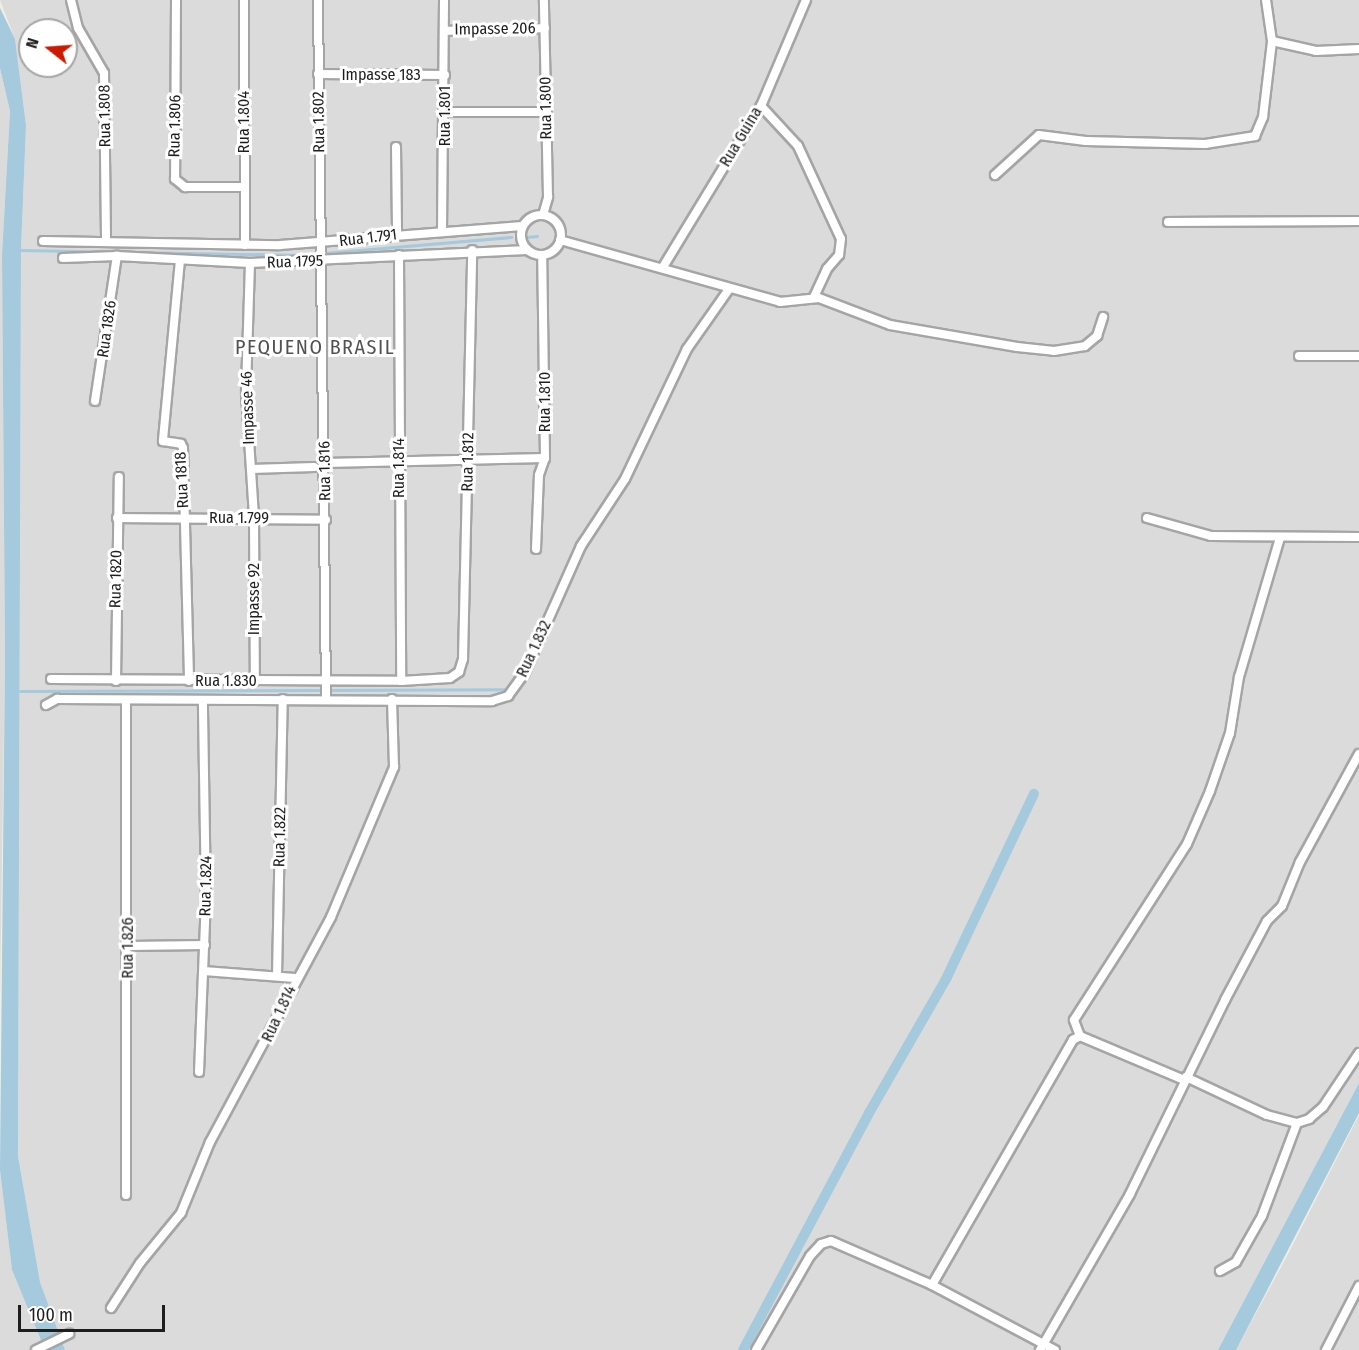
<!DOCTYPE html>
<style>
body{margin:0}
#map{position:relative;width:1359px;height:1350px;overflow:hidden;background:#efede4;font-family:"Fira Sans Condensed",sans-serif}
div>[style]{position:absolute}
.residential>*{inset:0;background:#dcdbdb}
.water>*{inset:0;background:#a5c9dd}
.stream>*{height:3px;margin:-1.5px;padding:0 1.5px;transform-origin:1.5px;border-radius:1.5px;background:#a5c9dd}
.canal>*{height:10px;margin:-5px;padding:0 5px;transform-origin:5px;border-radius:5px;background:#a5c9dd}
.roads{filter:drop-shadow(2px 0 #a5a5a5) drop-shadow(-2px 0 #a5a5a5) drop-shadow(0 2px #a5a5a5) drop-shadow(0 -2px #a5a5a5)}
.minor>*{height:8px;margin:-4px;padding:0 4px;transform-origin:4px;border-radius:4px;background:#fff}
.minor>.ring{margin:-4px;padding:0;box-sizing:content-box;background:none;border:8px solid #fff;border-radius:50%}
span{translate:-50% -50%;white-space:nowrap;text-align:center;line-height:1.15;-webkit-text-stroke:6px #fff;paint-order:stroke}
.street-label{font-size:16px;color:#1e1e1e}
.quarter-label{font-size:20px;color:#515151;letter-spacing:1.5px}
.north{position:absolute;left:18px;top:18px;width:60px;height:60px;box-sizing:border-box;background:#fff;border:2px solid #a5a5a5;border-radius:50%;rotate:287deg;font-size:16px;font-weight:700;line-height:24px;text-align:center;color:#1e1e1e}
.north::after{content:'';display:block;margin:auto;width:21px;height:27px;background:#cb1a01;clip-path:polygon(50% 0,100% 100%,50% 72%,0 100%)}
.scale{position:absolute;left:18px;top:1305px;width:147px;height:27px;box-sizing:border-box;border:3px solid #1e1e1e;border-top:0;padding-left:8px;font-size:18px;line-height:21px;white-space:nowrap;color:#1e1e1e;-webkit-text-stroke:4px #fff;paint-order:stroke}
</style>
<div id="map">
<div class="residential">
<i style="clip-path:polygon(evenodd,0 0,1359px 0,1359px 1083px,1218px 1350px,65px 1350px,40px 1282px,18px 1156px,21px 250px,26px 125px,15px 39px,0 0,30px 30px,66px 30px,66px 66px,30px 66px,30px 30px)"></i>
<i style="clip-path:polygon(0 68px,10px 111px,2px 255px,5px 654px,0 994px)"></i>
<i style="clip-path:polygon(1359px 1115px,1359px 1350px,1236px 1350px,1286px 1258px)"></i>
<i style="clip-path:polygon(0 1170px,12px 1270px,45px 1350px,0 1350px)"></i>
</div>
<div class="water">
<i style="clip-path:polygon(0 8px,15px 39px,26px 125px,21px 250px,18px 1156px,40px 1282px,65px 1350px,45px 1350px,12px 1270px,0 1170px,5px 654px,2px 255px,10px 111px,0 68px)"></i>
<i style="clip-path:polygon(1359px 1083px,1359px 1113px,1236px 1350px,1218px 1350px)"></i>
</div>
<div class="stream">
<i style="left:527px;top:237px;width:10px;rotate:-6deg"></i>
<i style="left:19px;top:250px;width:282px;rotate:1deg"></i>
<i style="left:301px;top:255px;width:211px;rotate:-4.9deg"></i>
<i style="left:20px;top:691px;width:487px;rotate:-0.2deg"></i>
</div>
<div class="canal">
<i style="left:743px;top:1350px;width:268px;rotate:-62deg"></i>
<i style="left:869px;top:1113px;width:155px;rotate:-60.1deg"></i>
<i style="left:946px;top:979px;width:205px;rotate:-64.6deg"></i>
</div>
<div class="roads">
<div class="minor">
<i style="left:71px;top:0;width:29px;rotate:76deg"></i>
<i style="left:78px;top:28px;width:52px;rotate:60deg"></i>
<i style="left:104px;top:73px;width:168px;rotate:89.3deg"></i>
<i style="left:176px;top:0;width:179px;rotate:90.3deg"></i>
<i style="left:175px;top:179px;width:13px;rotate:39deg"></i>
<i style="left:185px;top:187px;width:60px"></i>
<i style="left:244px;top:0;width:245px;rotate:89.8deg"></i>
<i style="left:318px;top:0;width:699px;rotate:89.34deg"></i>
<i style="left:445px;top:31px;width:100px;rotate:-1.7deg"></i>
<i style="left:1272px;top:41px;width:45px;rotate:12.8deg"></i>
<i style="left:1316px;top:51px;width:43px;rotate:-2.7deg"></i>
<i style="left:318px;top:74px;width:127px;rotate:0.5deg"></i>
<i style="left:761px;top:106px;width:54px;rotate:47.2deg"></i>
<i style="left:798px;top:146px;width:102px;rotate:65.2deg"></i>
<i style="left:841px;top:239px;width:16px;rotate:97deg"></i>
<i style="left:839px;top:255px;width:18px;rotate:131deg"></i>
<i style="left:827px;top:269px;width:31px;rotate:115deg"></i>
<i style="left:445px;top:112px;width:102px"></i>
<i style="left:396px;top:147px;width:86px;rotate:89.3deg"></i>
<i style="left:995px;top:175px;width:59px;rotate:-42.3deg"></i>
<i style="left:1039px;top:135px;width:47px;rotate:7.3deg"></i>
<i style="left:1086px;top:141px;width:119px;rotate:1.4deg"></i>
<i style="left:1205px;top:144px;width:51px;rotate:-9.1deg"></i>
<i style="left:1255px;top:136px;width:21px;rotate:-67deg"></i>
<i style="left:1263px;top:117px;width:77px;rotate:-83.2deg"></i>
<i style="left:1272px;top:41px;width:41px;rotate:-98.3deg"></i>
<i style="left:543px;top:215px;width:19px;rotate:-74deg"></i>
<i style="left:548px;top:197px;width:197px;rotate:-91.2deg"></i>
<i class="ring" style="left:521px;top:215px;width:32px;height:32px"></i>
<i style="left:1168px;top:222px;width:191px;rotate:-0.3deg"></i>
<i style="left:442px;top:231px;width:231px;rotate:-89.5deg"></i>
<i style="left:560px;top:240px;width:229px;rotate:15.7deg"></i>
<i style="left:780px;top:302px;width:39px;rotate:-6deg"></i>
<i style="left:819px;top:298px;width:76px;rotate:20.8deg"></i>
<i style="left:890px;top:325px;width:129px;rotate:9.8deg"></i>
<i style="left:1017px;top:347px;width:37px;rotate:6deg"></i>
<i style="left:1054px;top:351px;width:31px;rotate:-9deg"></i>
<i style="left:1085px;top:346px;width:16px;rotate:-40deg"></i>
<i style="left:1097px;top:336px;width:20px;rotate:-72deg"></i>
<i style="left:43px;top:241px;width:237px;rotate:1deg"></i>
<i style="left:280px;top:245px;width:243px;rotate:-4.5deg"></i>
<i style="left:399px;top:255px;width:426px;rotate:89.7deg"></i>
<i style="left:63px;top:258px;width:54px;rotate:-2.1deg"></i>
<i style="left:117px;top:256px;width:133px;rotate:3deg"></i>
<i style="left:250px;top:263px;width:277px;rotate:-2.7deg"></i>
<i style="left:180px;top:260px;width:182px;rotate:95.4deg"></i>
<i style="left:163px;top:441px;width:18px;rotate:9deg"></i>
<i style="left:181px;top:444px;width:4px;rotate:63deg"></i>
<i style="left:183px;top:448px;width:233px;rotate:88.5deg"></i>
<i style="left:250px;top:263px;width:130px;rotate:91.8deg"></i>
<i style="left:246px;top:393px;width:123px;rotate:86.3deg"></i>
<i style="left:254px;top:516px;width:165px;rotate:89.7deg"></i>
<i style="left:663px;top:267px;width:188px;rotate:-58.7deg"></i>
<i style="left:761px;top:106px;width:115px;rotate:-67deg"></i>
<i style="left:1299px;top:356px;width:60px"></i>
<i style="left:95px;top:401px;width:147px;rotate:-81.4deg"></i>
<i style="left:325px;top:463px;width:220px;rotate:-1.3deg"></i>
<i style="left:251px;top:469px;width:63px;rotate:-1.8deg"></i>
<i style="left:117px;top:518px;width:209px;rotate:0.5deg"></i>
<i style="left:1147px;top:518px;width:66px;rotate:15.7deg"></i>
<i style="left:1211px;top:536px;width:148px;rotate:0.4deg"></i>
<i style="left:536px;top:549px;width:74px;rotate:-87.7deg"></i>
<i style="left:539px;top:475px;width:18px;rotate:-71deg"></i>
<i style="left:545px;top:458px;width:203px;rotate:-90.8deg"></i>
<i style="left:51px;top:679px;width:350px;rotate:0.3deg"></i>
<i style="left:401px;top:681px;width:49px;rotate:-3.5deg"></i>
<i style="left:450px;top:678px;width:11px;rotate:-34deg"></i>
<i style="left:459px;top:672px;width:14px;rotate:-73deg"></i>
<i style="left:463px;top:659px;width:409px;rotate:-88.7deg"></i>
<i style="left:116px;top:681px;width:204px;rotate:-89.2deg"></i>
<i style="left:46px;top:705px;width:13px;rotate:-29deg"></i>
<i style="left:57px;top:699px;width:435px;rotate:0.3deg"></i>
<i style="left:492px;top:701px;width:17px;rotate:-17deg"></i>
<i style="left:508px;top:696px;width:27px;rotate:-54deg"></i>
<i style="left:524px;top:674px;width:140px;rotate:-66deg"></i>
<i style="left:581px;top:546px;width:80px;rotate:-56.7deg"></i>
<i style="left:625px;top:479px;width:144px;rotate:-64.5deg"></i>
<i style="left:687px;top:349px;width:73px;rotate:-55deg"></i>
<i style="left:129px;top:946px;width:76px;rotate:-0.8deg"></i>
<i style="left:204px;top:971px;width:91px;rotate:4.4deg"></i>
<i style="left:277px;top:975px;width:276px;rotate:-88.8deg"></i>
<i style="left:1080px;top:1036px;width:17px;rotate:-111deg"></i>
<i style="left:1074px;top:1020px;width:209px;rotate:-57.3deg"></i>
<i style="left:1187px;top:844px;width:58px;rotate:-66.5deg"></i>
<i style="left:1210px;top:791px;width:61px;rotate:-71deg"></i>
<i style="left:1230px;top:733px;width:57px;rotate:-80.9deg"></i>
<i style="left:1239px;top:677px;width:145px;rotate:-73.6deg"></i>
<i style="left:199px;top:1072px;width:171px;rotate:-87.7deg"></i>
<i style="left:206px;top:901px;width:201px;rotate:-90.9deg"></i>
<i style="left:1186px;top:1077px;width:89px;rotate:25.1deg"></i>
<i style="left:1267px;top:1115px;width:31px;rotate:15deg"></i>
<i style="left:1297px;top:1123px;width:13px;rotate:-18deg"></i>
<i style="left:1309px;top:1119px;width:18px;rotate:-41deg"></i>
<i style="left:1323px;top:1107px;width:65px;rotate:-56.3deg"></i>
<i style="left:126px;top:1195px;width:495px;rotate:-90deg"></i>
<i style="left:1220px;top:1271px;width:18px;rotate:-29deg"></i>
<i style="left:1236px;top:1262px;width:53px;rotate:-60.5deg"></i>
<i style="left:1262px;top:1216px;width:99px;rotate:-69.4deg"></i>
<i style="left:932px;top:1285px;width:283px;rotate:-60.1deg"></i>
<i style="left:1073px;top:1040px;width:8px;rotate:-30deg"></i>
<i style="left:1080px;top:1036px;width:113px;rotate:22.9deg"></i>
<i style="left:111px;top:1308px;width:54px;rotate:-57.2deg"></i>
<i style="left:140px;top:1263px;width:65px;rotate:-50.6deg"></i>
<i style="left:181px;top:1213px;width:77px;rotate:-67.8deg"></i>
<i style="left:210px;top:1142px;width:255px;rotate:-61.7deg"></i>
<i style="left:331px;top:917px;width:163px;rotate:-67.2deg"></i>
<i style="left:394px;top:767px;width:68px;rotate:-91.7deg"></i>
<i style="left:36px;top:1350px;width:37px;rotate:-26deg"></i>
<i style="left:756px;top:1350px;width:108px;rotate:-60.1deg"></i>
<i style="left:810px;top:1256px;width:16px;rotate:-47deg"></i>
<i style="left:821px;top:1244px;width:10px;rotate:-17deg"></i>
<i style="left:831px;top:1241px;width:110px;rotate:23.5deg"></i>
<i style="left:932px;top:1285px;width:139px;rotate:27.9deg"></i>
<i style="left:1040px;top:1350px;width:180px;rotate:-60deg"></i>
<i style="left:1130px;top:1194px;width:216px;rotate:-63.9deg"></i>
<i style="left:1225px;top:1000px;width:89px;rotate:-62deg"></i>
<i style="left:1267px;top:921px;width:21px;rotate:-45deg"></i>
<i style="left:1282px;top:906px;width:48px;rotate:-67.8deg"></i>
<i style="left:1300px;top:862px;width:123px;rotate:-61.4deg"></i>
<i style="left:1326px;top:1350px;width:72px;rotate:-62.7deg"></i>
</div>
</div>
<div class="street-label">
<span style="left:495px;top:29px;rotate:-1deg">Impasse 206</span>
<span style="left:381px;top:75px">Impasse 183</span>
<span style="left:546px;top:108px;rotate:-91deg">Rua 1.800</span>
<span style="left:105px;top:116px;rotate:-91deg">Rua 1.808</span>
<span style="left:445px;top:116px;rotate:-90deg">Rua 1.801</span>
<span style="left:244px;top:122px;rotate:-90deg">Rua 1.804</span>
<span style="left:319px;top:122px;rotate:-91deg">Rua 1.802</span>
<span style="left:175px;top:126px;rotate:-89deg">Rua 1.806</span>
<span style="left:741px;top:137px;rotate:-59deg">Rua Guina</span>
<span style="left:368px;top:238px;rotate:-7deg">Rua 1.791</span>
<span style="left:295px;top:262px;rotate:-2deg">Rua 1795</span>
<span style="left:107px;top:329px;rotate:-82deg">Rua 1826</span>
<span style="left:545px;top:402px;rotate:-90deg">Rua 1.810</span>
<span style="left:248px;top:408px;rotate:-92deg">Impasse 46</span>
<span style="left:468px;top:462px;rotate:-89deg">Rua 1.812</span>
<span style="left:399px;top:468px;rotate:-90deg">Rua 1.814</span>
<span style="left:325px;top:471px;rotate:-91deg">Rua 1.816</span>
<span style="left:182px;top:480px;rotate:-93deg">Rua 1818</span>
<span style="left:239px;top:518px">Rua 1.799</span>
<span style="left:116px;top:579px;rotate:-89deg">Rua 1820</span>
<span style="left:254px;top:599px;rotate:-90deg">Impasse 92</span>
<span style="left:534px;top:649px;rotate:-65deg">Rua 1.832</span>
<span style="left:226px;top:681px">Rua 1.830</span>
<span style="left:280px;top:837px;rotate:-89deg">Rua 1.822</span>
<span style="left:206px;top:886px;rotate:-89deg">Rua 1.824</span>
<span style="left:128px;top:948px;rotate:-90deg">Rua 1.826</span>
<span style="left:279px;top:1014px;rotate:-65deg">Rua 1.814</span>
</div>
<div class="quarter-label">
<span style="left:315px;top:347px">PEQUENO BRASIL</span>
</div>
<div class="north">N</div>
<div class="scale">100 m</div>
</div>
